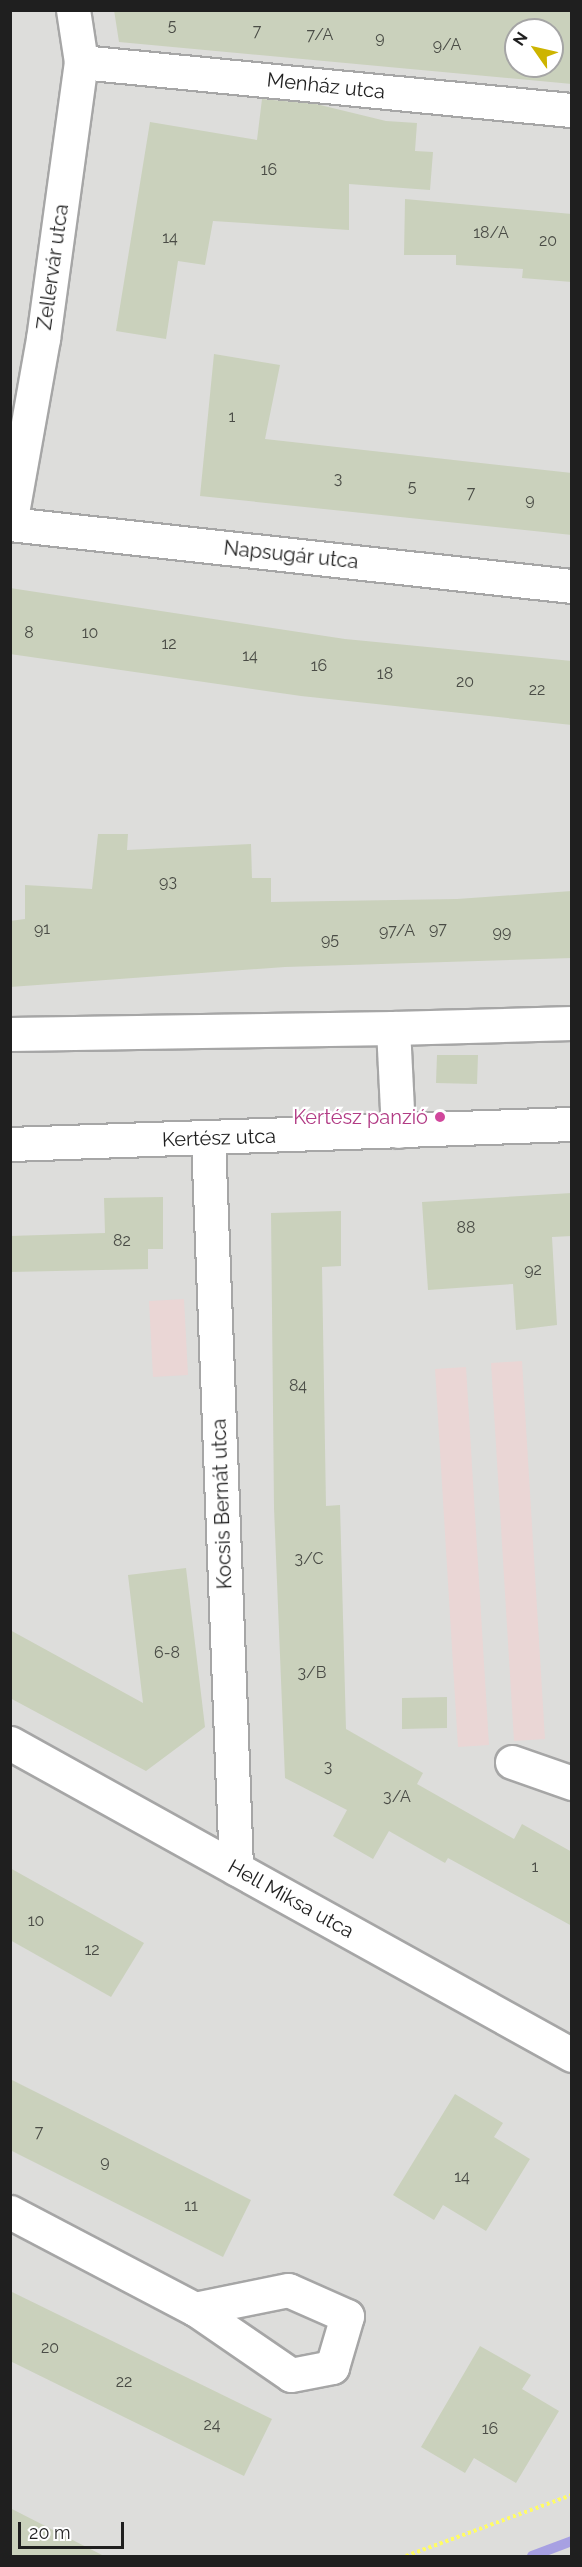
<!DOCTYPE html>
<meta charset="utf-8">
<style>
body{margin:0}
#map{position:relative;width:582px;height:2567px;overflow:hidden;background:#e9f0e4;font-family:Raleway,sans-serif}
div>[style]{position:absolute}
.residential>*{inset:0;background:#dddddb}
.industrial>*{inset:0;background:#ead6d5}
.stream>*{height:10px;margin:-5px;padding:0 5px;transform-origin:5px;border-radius:5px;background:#a7a0e2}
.building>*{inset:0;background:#cad1bc}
.path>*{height:4px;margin-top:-2px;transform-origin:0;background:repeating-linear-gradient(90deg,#fffc66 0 3px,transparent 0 6px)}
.roads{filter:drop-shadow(2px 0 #a6a6a6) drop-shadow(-2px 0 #a6a6a6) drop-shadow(0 2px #a6a6a6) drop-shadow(0 -2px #a6a6a6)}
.minor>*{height:33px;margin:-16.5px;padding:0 16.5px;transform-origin:16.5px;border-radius:16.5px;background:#fff}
.dots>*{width:16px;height:16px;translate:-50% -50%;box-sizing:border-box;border:3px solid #fff;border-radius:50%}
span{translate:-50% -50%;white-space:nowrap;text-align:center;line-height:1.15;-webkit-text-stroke:4.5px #fff;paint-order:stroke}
.number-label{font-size:16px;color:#4a4c46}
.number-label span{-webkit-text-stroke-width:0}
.street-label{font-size:20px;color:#1f1f1f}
.hotel-label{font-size:20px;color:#b23c85}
.right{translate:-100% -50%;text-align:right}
.frame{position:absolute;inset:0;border:12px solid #1f1f1f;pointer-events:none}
.north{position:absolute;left:504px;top:18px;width:60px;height:60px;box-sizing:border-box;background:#fff;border:2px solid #a5a5a5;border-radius:50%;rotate:304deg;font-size:16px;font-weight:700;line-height:24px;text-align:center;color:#1f1f1f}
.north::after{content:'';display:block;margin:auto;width:21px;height:27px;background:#cdb400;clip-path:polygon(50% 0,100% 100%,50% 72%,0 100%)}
.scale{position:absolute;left:18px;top:2522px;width:106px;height:27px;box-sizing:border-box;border:3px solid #1f1f1f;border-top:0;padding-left:8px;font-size:18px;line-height:21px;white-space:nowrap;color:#1f1f1f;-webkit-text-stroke:4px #fff;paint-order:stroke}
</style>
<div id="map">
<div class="residential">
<i style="clip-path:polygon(evenodd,11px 11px,571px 11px,571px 2556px,11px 2556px,11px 11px,516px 30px,552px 30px,552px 66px,516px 66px,516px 30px)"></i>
</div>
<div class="industrial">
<i style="clip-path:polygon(184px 1299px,188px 1375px,153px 1377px,149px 1301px)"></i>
<i style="clip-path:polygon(522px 1361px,545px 1739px,514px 1741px,491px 1363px)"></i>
<i style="clip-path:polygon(466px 1367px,489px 1745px,458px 1747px,435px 1369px)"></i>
</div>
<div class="stream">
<i style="left:532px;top:2556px;width:43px;rotate:-20.6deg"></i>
</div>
<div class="building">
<i style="clip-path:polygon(evenodd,114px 10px,572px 10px,572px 84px,119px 42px,114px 10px,516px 30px,552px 30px,552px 66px,516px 66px,516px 30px)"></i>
<i style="clip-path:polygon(262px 99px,316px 104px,386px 121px,417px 123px,415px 151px,433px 152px,430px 190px,349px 184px,349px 230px,213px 221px,205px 265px,178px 261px,166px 339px,116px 331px,150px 122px,257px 140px)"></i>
<i style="clip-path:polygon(405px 199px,572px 214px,572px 282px,522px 278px,523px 269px,456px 265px,456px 255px,404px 255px)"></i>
<i style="clip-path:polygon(214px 354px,280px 365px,265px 439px,572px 473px,572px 535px,200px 496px)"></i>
<i style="clip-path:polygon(10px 588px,345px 639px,572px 661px,572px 725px,301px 696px,10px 654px)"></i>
<i style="clip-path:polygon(98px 834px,128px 834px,127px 850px,251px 844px,252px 878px,271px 878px,271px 902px,457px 899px,572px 891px,572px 958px,285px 967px,10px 987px,10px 921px,25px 919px,25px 885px,92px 889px)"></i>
<i style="clip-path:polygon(437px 1055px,478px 1055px,477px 1084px,436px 1083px)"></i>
<i style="clip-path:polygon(572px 1193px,572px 1236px,552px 1237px,557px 1325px,516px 1330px,513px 1284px,428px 1290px,422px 1202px)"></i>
<i style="clip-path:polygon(163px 1197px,163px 1249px,148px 1249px,148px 1269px,10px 1272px,10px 1236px,105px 1233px,104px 1198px)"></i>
<i style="clip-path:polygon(341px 1211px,341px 1266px,322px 1267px,326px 1506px,340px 1505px,346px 1729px,423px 1773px,417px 1784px,514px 1839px,522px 1824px,572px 1852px,572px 1926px,448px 1858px,445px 1863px,389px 1831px,373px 1859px,333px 1836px,347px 1810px,285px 1778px,274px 1508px,271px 1213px)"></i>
<i style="clip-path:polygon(186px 1568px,205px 1727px,146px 1771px,10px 1698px,10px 1630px,143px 1703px,128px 1575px)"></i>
<i style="clip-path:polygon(447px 1697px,447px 1728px,402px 1729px,402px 1698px)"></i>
<i style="clip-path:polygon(10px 1868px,144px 1943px,111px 1997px,10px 1940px)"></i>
<i style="clip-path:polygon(10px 2079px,251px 2200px,223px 2257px,10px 2150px)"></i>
<i style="clip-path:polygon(455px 2094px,503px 2123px,494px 2137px,530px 2159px,486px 2231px,443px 2205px,434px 2220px,393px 2195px)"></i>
<i style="clip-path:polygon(10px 2291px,272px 2419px,244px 2476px,10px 2361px)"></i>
<i style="clip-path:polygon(480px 2346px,531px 2375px,522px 2389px,559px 2411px,516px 2483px,474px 2458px,465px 2473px,421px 2447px)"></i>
<i style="clip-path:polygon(10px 2508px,104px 2556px,10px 2556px)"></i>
</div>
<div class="path">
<i style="left:406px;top:2556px;width:177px;rotate:-20.2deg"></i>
</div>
<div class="roads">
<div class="minor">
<i style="left:81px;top:62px;width:493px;rotate:5.6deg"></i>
<i style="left:10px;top:524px;width:565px;rotate:6.3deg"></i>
<i style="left:10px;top:524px;width:188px;rotate:-79.9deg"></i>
<i style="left:43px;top:339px;width:280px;rotate:-82.2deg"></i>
<i style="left:81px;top:62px;width:53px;rotate:-98.7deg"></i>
<i style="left:393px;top:1028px;width:179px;rotate:-1.6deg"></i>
<i style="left:10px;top:1034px;width:383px;rotate:-0.9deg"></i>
<i style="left:393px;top:1028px;width:103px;rotate:87.2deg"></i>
<i style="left:208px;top:1139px;width:730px;rotate:87.8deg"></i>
<i style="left:10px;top:1144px;width:562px;rotate:-2.04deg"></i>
<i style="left:10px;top:1743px;width:643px;rotate:29.04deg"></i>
<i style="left:512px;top:1762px;width:64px;rotate:19.3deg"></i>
<i style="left:10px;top:2212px;width:209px;rotate:27.7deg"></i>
<i style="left:195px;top:2309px;width:116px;rotate:34.5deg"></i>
<i style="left:291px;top:2375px;width:42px;rotate:-11deg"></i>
<i style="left:332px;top:2367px;width:53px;rotate:-73.6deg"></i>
<i style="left:347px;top:2316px;width:64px;rotate:-156.2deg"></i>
<i style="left:288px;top:2290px;width:95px;rotate:168.5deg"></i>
</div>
</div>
<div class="dots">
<i style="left:440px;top:1117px;background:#d1479c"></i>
</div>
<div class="number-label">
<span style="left:172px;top:26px">5</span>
<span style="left:257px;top:31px">7</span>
<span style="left:320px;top:35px">7/A</span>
<span style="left:380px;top:38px">9</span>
<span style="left:447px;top:45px">9/A</span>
<span style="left:269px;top:170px">16</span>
<span style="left:491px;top:233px">18/A</span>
<span style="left:170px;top:238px">14</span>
<span style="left:548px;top:241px">20</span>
<span style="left:232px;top:417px">1</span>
<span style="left:338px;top:479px">3</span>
<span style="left:412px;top:487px">5</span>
<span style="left:471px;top:493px">7</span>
<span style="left:530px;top:500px">9</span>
<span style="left:29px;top:633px">8</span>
<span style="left:90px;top:633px">10</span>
<span style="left:169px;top:644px">12</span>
<span style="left:250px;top:656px">14</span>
<span style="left:319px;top:666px">16</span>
<span style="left:385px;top:674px">18</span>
<span style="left:465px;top:682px">20</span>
<span style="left:537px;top:690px">22</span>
<span style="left:168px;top:882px">93</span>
<span style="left:42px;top:929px">91</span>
<span style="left:438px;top:929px">97</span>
<span style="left:397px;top:931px">97/A</span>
<span style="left:502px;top:932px">99</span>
<span style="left:330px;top:940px">95</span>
<span style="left:466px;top:1228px">88</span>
<span style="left:122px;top:1241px">82</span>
<span style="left:533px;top:1270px">92</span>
<span style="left:298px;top:1386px">84</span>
<span style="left:309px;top:1559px">3/C</span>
<span style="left:167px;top:1653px">6-8</span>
<span style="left:312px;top:1673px">3/B</span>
<span style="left:328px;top:1767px">3</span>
<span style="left:397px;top:1797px">3/A</span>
<span style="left:535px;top:1867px">1</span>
<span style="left:36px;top:1921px">10</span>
<span style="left:92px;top:1950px">12</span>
<span style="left:39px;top:2132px">7</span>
<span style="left:105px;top:2162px">9</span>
<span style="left:462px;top:2177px">14</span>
<span style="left:191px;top:2206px">11</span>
<span style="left:50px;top:2348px">20</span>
<span style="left:124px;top:2382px">22</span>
<span style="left:212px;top:2425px">24</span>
<span style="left:490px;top:2429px">16</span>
</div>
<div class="street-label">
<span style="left:326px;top:86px;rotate:6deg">Menház utca</span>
<span style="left:53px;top:267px;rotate:-82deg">Zellervár utca</span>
<span style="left:291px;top:555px;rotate:6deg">Napsugár utca</span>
<span style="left:219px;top:1138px;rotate:-2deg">Kertész utca</span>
<span style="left:222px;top:1504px;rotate:-92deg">Kocsis Bernát utca</span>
<span style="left:291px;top:1899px;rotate:29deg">Hell Miksa utca</span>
</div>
<div class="hotel-label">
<span class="right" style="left:428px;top:1117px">Kertész panzió</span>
</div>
<div class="frame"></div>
<div class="north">N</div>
<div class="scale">20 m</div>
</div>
